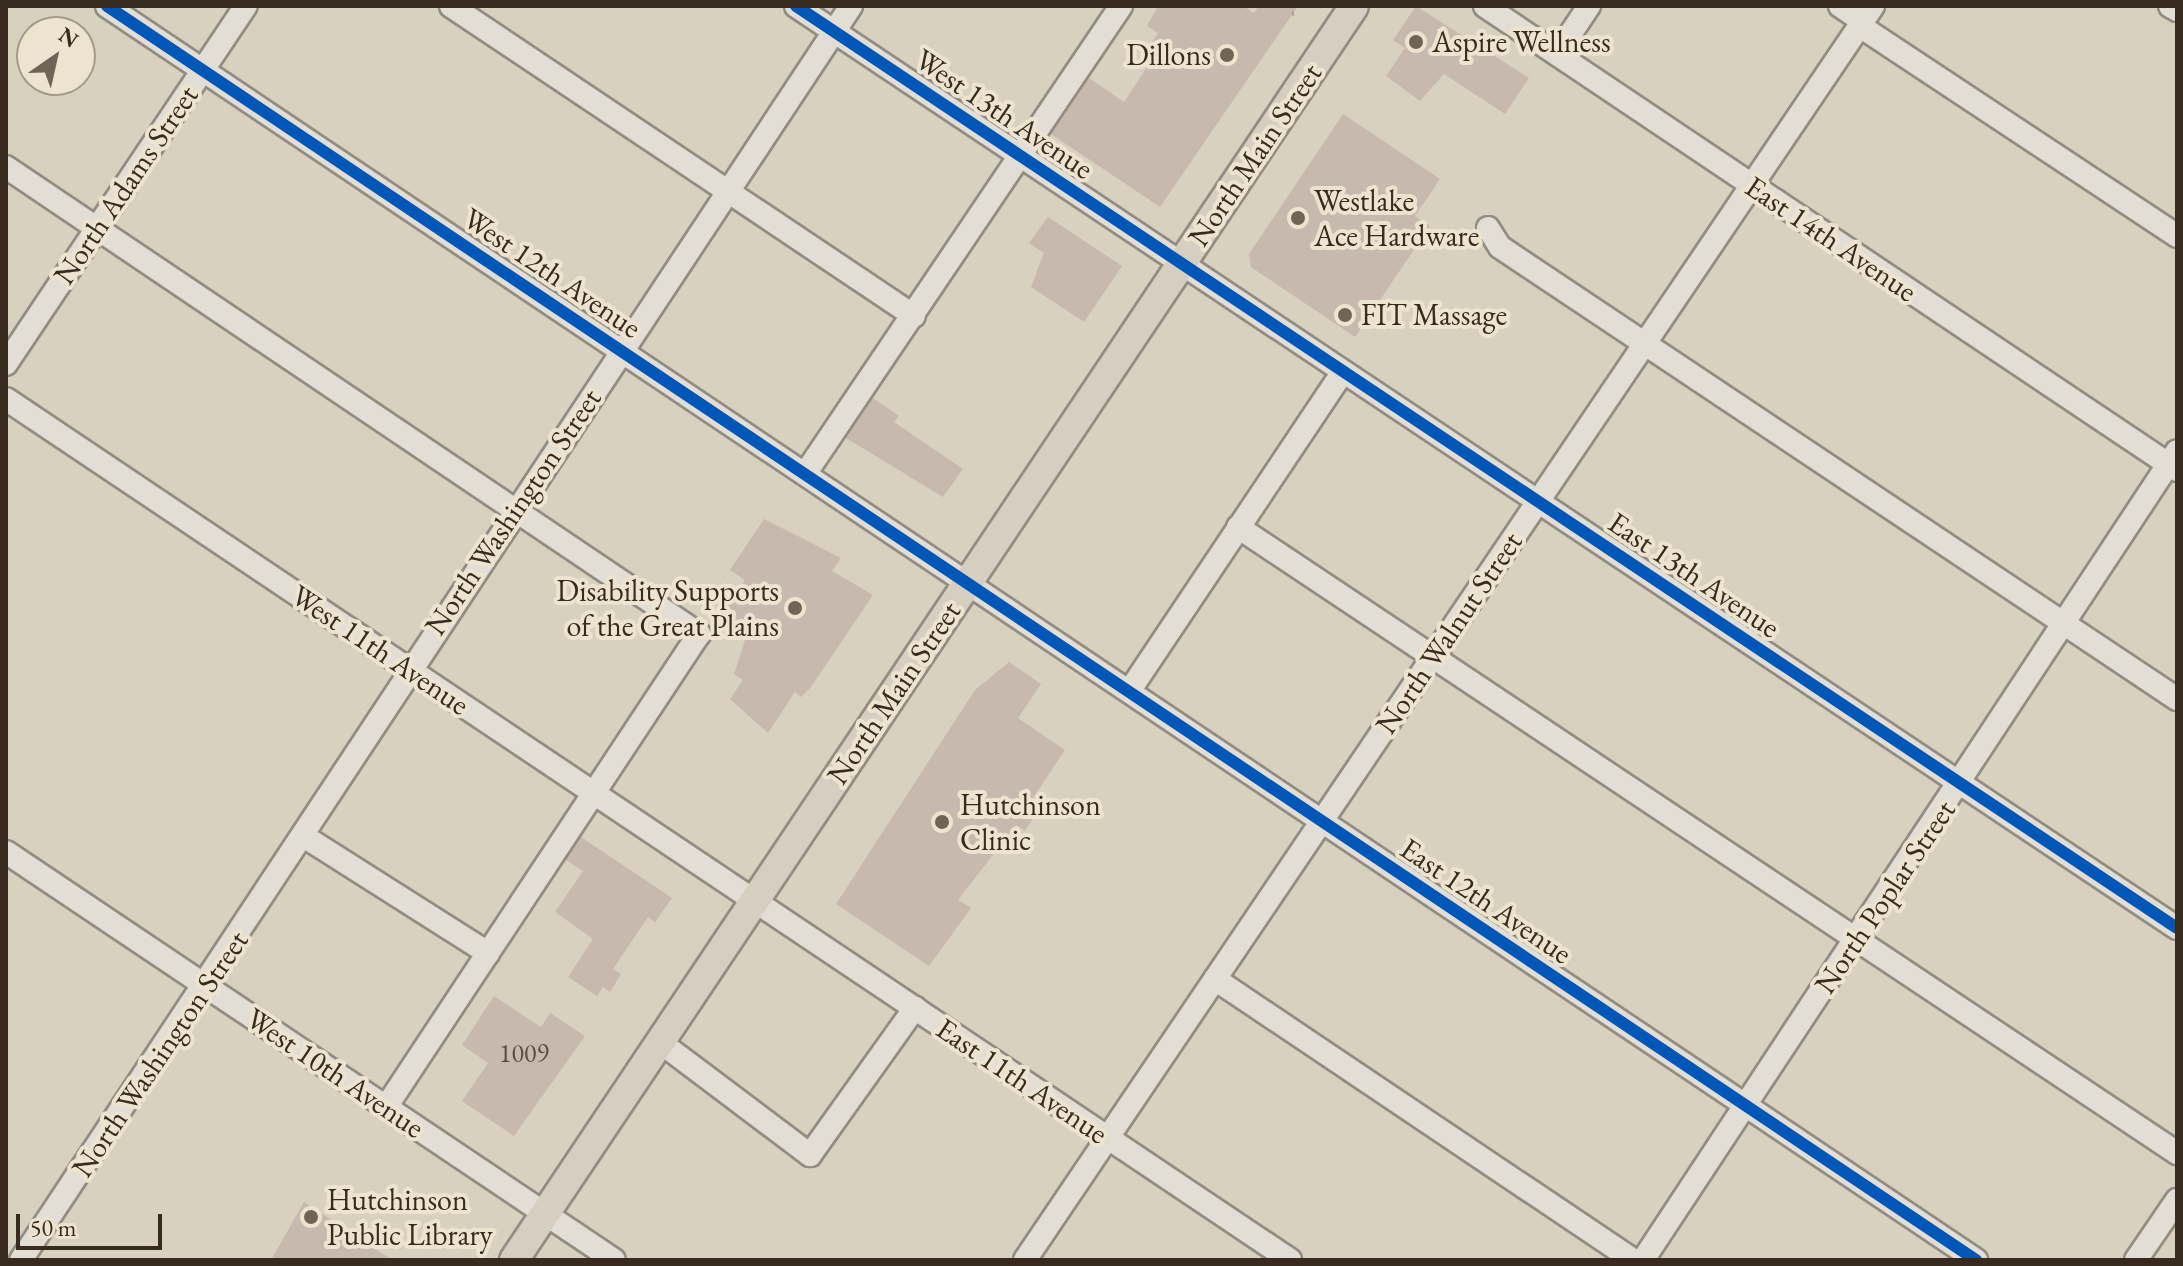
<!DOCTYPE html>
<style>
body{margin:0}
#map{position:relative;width:2183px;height:1266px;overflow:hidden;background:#d8d1c0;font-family:"EB Garamond",serif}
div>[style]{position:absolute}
.building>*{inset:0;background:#c7b9ad}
.path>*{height:4px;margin-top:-2px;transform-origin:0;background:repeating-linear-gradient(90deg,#a4a199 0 2px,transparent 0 6px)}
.roads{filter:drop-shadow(2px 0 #928c81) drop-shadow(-2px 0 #928c81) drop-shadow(0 2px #928c81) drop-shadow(0 -2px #928c81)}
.minor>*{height:22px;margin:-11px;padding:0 11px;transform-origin:11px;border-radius:11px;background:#e2ded5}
.major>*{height:28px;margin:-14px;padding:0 14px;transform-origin:14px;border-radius:14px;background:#d6cec1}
.cycleway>*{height:12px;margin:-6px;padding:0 6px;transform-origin:6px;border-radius:6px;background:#0057b8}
.dots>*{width:22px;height:22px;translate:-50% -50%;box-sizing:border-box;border:4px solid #ede4d0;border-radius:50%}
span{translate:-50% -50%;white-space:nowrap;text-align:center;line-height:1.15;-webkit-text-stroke:8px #ede4d0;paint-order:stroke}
.number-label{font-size:26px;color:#5a4e42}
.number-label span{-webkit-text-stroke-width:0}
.poi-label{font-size:30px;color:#362b1e}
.left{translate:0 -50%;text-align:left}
.right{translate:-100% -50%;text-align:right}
.street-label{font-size:30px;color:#362b1e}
.frame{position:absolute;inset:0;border:8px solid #362b1e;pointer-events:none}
.north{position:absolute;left:16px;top:16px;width:80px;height:80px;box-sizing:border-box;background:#ede4d0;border:2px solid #a49a89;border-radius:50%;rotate:34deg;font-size:22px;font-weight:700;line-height:32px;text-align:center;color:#362b1e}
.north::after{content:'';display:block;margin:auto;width:28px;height:36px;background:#6f6557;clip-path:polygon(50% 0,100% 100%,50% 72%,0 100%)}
.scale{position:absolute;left:16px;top:1214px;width:146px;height:36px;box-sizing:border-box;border:4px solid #362b1e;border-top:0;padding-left:10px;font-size:24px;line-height:28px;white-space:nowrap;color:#362b1e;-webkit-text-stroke:6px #ede4d0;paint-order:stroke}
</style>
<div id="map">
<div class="building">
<i style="clip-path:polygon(1158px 6px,1243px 6px,1254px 13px,1259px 6px,1298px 6px,1160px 207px,1051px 134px,1089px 78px,1124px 102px,1149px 64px,1141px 58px,1158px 33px,1147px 26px)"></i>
<i style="clip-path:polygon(1416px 6px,1529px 78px,1505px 114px,1444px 74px,1420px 101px,1386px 76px,1405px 48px,1393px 40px)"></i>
<i style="clip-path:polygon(1343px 114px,1440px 179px,1415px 216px,1430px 226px,1355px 337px,1251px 267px,1249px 254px)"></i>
<i style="clip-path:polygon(1048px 217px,1122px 266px,1084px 322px,1031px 287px,1044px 253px,1029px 243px)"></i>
<i style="clip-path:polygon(873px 398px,899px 416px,894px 422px,963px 469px,943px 497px,846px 438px)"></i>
<i style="clip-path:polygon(764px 519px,841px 558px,832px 571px,873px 595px,811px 687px,801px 697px,795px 692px,768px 733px,730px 699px,743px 680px,734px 674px,745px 640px,718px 621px,745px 580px,730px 570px)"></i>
<i style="clip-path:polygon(1009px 662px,1041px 684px,1018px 718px,1065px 750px,1029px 804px,1039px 810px,1025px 831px,1016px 825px,958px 900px,971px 908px,929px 966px,836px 904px,975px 690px)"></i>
<i style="clip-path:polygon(581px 837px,672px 898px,655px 922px,648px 917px,613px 969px,621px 974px,610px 992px,603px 987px,597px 996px,568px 977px,593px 939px,555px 912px,583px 871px,566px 860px)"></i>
<i style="clip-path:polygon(494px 996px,541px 1027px,550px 1013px,585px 1036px,514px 1136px,462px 1101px,488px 1063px,462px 1045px)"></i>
<i style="clip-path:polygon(304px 1202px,392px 1260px,271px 1260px)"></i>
</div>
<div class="path">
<i style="left:1292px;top:14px;width:3px;rotate:-18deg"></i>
</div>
<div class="roads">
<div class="minor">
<i style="left:107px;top:6px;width:2251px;rotate:33.86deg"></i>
<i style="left:451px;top:6px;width:557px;rotate:33.8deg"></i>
<i style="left:796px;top:6px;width:1660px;rotate:33.73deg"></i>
<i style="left:1485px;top:6px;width:833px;rotate:33.84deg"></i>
<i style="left:1840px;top:6px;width:29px;rotate:34deg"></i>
<i style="left:2170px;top:6px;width:8px;rotate:30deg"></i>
<i style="left:1860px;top:26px;width:380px;rotate:33.5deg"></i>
<i style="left:1557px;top:54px;width:58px;rotate:-56.3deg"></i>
<i style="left:6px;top:167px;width:836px;rotate:33.98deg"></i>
<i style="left:699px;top:634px;width:567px;rotate:123.49deg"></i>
<i style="left:1488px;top:228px;width:22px;rotate:58deg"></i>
<i style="left:1500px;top:247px;width:814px;rotate:33.73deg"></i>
<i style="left:6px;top:364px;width:431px;rotate:-56.2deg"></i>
<i style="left:6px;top:399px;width:1546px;rotate:33.84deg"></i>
<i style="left:805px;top:474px;width:565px;rotate:-55.97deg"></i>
<i style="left:1238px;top:527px;width:1129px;rotate:33.69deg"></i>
<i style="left:1130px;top:690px;width:383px;rotate:-56.2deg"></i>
<i style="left:305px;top:837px;width:217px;rotate:32.4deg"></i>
<i style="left:6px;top:852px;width:732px;rotate:33.86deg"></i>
<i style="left:1215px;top:979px;width:504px;rotate:33.91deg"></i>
<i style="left:660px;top:1042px;width:188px;rotate:37deg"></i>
<i style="left:810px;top:1155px;width:181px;rotate:-54.5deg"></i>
<i style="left:21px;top:1260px;width:1504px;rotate:-56.5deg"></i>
<i style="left:1025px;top:1260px;width:1514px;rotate:-55.93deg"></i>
<i style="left:1643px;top:1260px;width:969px;rotate:-56.57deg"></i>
<i style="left:2136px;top:1260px;width:73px;rotate:-55.7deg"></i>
</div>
<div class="major">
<i style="left:514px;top:1260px;width:1509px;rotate:-56.18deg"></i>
</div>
</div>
<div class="cycleway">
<i style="left:107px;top:6px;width:2251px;rotate:33.86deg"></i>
<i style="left:796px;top:6px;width:1660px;rotate:33.73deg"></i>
</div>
<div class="dots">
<i style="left:1416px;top:42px;background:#6f6557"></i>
<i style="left:1227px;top:55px;background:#6f6557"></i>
<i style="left:1298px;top:218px;background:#6f6557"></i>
<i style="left:1345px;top:315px;background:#6f6557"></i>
<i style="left:795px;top:608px;background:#6f6557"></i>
<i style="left:942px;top:822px;background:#6f6557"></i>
<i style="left:311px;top:1217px;background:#6f6557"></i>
</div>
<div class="number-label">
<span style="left:524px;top:1054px">1009</span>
</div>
<div class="poi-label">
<span class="left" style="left:1432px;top:42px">Aspire Wellness</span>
<span class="right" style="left:1211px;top:55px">Dillons</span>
<span class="left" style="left:1314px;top:218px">Westlake<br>Ace Hardware</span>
<span class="left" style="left:1361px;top:315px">FIT Massage</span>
<span class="right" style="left:779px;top:608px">Disability Supports<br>of the Great Plains</span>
<span class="left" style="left:960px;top:822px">Hutchinson<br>Clinic</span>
<span class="left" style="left:327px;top:1217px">Hutchinson<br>Public Library</span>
</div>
<div class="street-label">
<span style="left:1004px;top:114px;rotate:34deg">West 13th Avenue</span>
<span style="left:1255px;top:155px;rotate:-56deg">North Main Street</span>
<span style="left:126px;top:185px;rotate:-56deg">North Adams Street</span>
<span style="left:1831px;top:239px;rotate:34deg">East 14th Avenue</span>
<span style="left:552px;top:273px;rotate:34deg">West 12th Avenue</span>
<span style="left:513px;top:512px;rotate:-56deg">North Washington Street</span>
<span style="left:1694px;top:575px;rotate:34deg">East 13th Avenue</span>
<span style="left:1449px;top:633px;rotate:-56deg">North Walnut Street</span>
<span style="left:380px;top:650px;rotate:34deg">West 11th Avenue</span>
<span style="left:894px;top:693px;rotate:-56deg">North Main Street</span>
<span style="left:1885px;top:897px;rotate:-56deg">North Poplar Street</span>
<span style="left:1486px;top:901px;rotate:34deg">East 12th Avenue</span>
<span style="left:160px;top:1054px;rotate:-56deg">North Washington Street</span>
<span style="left:335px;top:1073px;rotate:34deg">West 10th Avenue</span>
<span style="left:1022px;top:1081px;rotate:34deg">East 11th Avenue</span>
</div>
<div class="frame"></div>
<div class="north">N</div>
<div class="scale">50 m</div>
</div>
